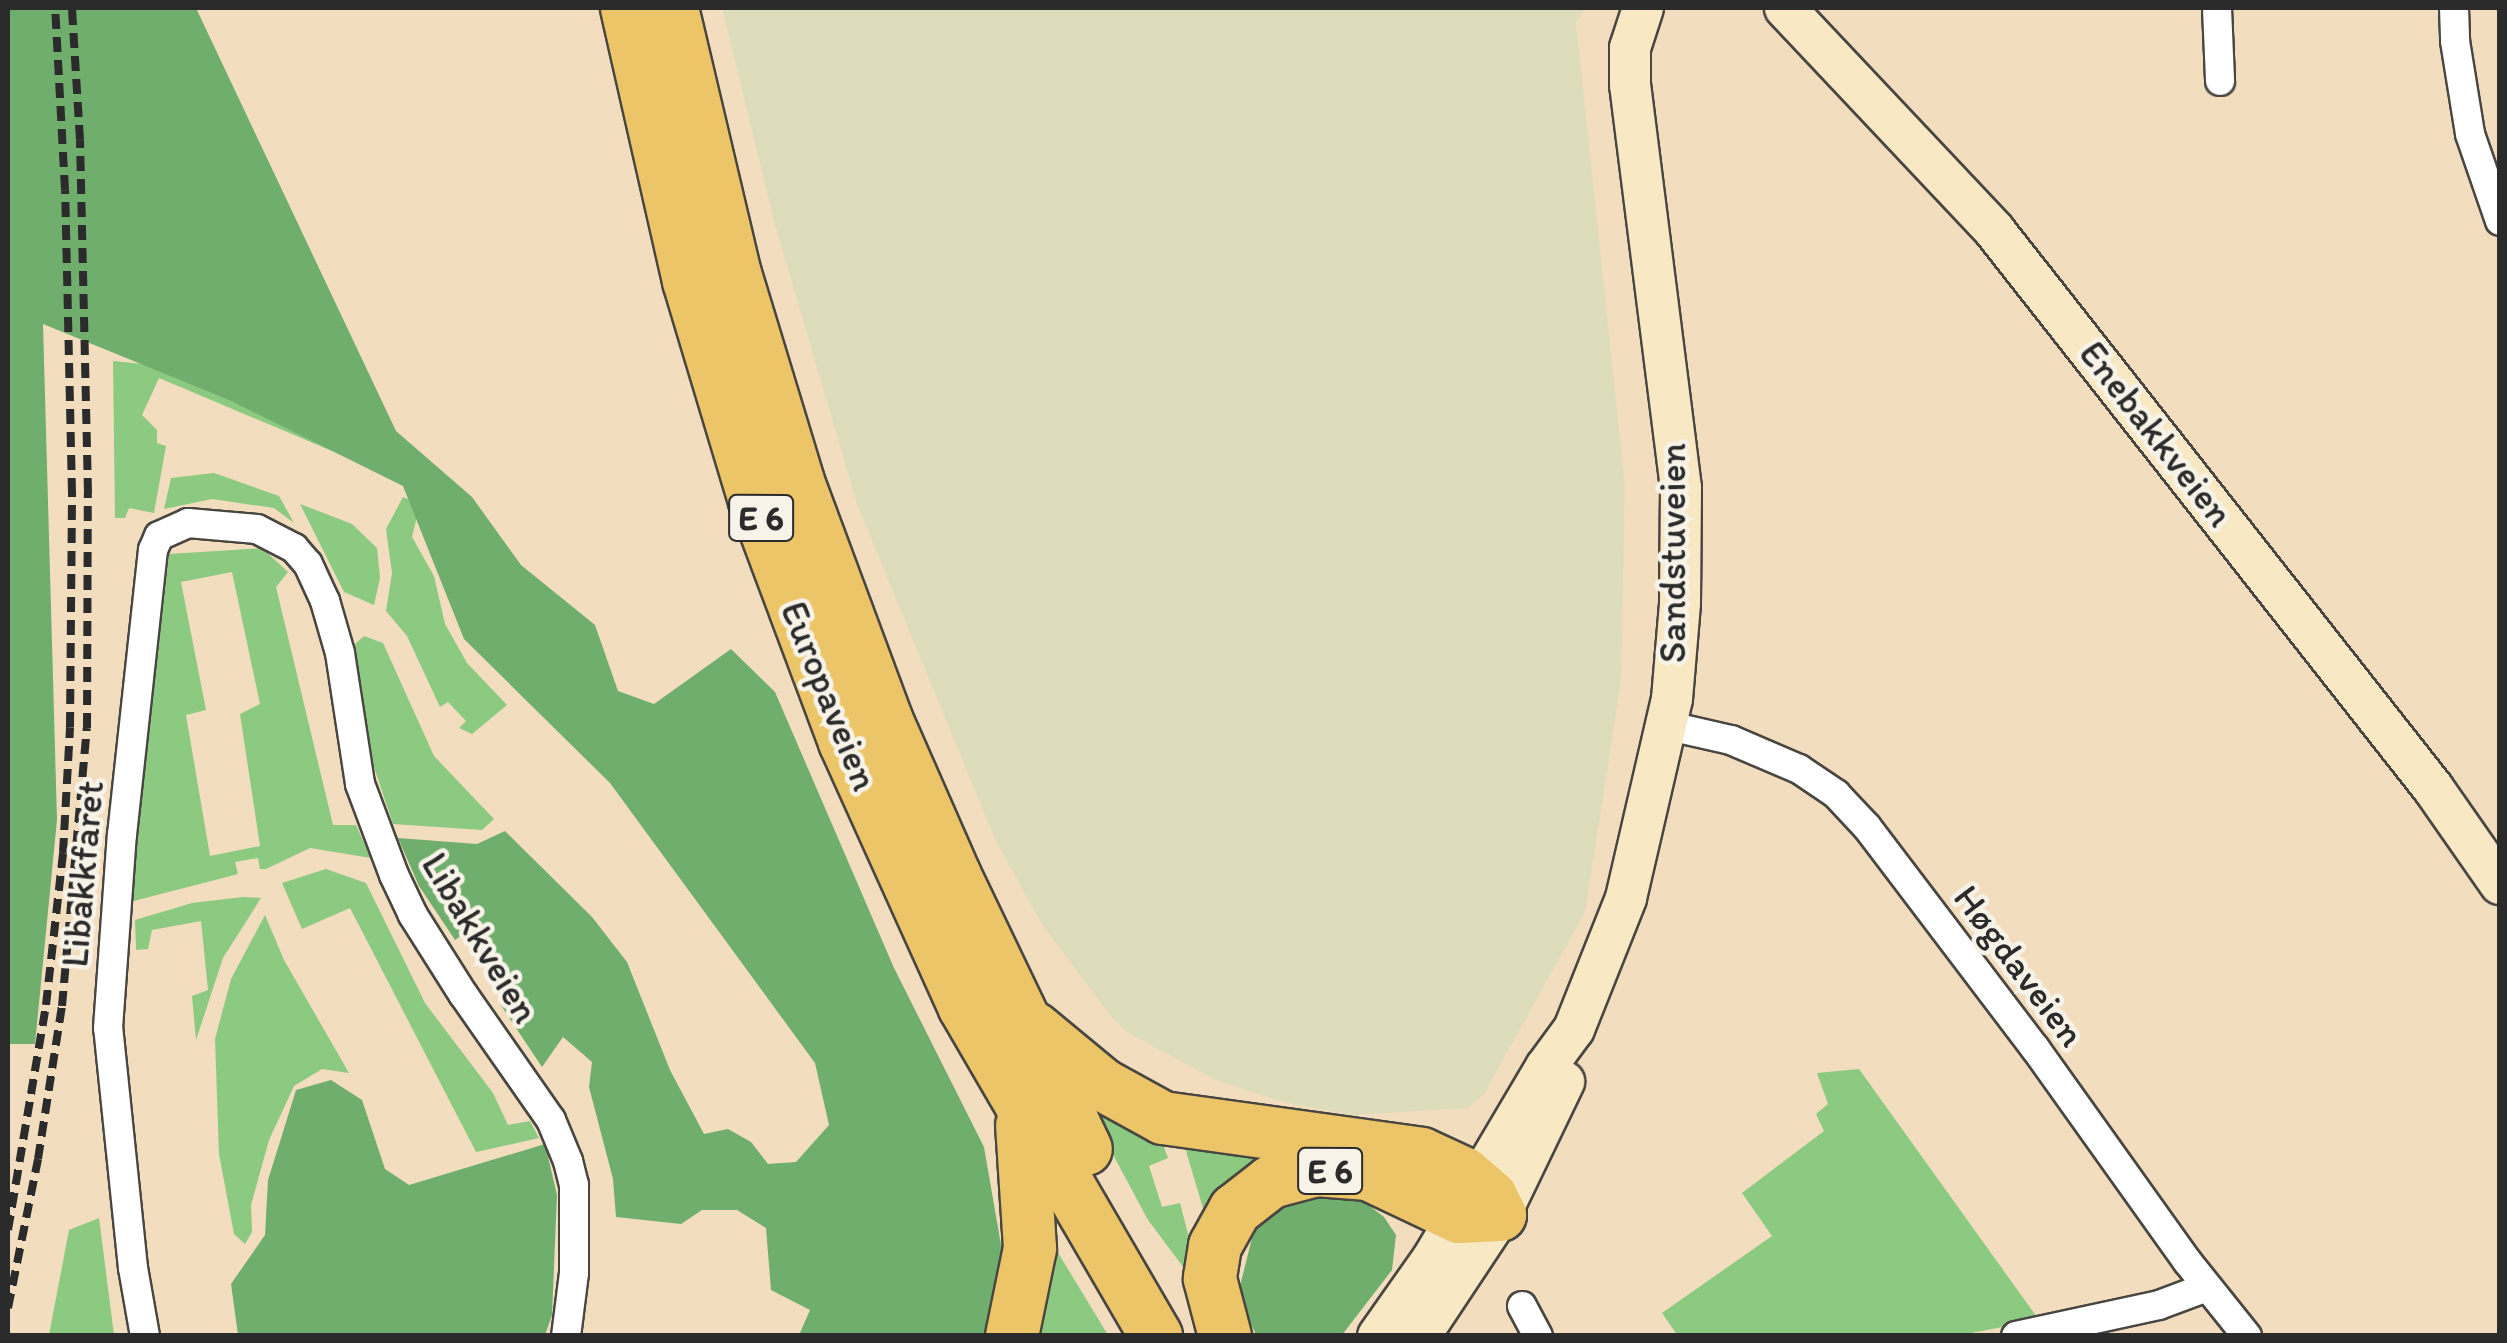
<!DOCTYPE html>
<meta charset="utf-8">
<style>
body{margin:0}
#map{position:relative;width:2507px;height:1343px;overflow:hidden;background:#f2ddbf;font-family:Itim,sans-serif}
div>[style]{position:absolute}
.built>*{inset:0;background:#deddbb}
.green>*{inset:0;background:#8bca80}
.forest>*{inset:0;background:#70ae6e}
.roads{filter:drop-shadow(2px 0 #494641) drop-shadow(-2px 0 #494641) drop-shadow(0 2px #494641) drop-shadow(0 -2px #494641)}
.street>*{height:28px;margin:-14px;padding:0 14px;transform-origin:14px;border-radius:14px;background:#fff}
.secondary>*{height:40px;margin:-20px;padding:0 20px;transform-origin:20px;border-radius:20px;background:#f8e8c3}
.highway>*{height:52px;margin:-26px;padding:0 26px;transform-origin:26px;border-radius:26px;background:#edc569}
.rail>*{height:8px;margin-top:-4px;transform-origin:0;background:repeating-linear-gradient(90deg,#2b2b2b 0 15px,transparent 0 23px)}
span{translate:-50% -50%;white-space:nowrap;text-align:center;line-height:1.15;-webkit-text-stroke:9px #f7f3e8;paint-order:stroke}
.shield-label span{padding:2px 8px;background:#f7f3e8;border:2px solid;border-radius:8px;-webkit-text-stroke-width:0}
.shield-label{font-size:35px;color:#2b2b2b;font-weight:700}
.street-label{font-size:38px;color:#2b2b2b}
.frame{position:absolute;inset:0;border:10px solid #2b2b2b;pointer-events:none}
</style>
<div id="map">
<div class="built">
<i style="clip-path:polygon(722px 8px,1586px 8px,1576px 22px,1625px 487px,1621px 682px,1585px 912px,1484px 1094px,1468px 1108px,1352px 1115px,1283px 1102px,1216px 1080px,1127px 1032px,1113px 1019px,1041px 923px,995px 839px,857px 504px,775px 225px)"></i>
</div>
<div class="green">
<i style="clip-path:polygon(113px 361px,163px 366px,415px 486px,159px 378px,142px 415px,157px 430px,157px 443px,166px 446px,154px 513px,129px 508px,125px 518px,115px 518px)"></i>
<i style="clip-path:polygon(214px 473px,279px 496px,294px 523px,274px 508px,212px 499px,164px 509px,171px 478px)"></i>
<i style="clip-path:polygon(403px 497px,420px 504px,412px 537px,434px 576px,445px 624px,467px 663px,507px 705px,472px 734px,459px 728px,466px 721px,448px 702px,440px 707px,407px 636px,386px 611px,392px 573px,386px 529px)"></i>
<i style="clip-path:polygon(300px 504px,352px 524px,377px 548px,380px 578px,374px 605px,344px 592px)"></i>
<i style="clip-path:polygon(evenodd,262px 548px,288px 572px,276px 587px,333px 825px,356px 825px,371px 858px,310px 848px,266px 869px,260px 869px,258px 858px,235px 862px,238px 874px,130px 902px,169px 554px,262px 548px,232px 572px,260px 704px,240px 714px,260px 846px,210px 856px,186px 715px,206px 710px,181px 582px,232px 572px)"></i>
<i style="clip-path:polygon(364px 636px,383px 643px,434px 756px,494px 819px,482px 830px,393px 824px,373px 764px,360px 696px,355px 644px)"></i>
<i style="clip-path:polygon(326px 869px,366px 883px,425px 1003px,493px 1093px,508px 1125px,530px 1121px,539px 1138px,476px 1152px,350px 908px,302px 929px,282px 883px)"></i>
<i style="clip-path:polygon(243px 897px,261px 898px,223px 958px,196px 1040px,192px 996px,208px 990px,201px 921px,152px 930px,148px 949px,136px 950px,135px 920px,192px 903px)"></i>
<i style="clip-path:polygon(265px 915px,284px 960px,349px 1073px,322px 1069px,294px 1086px,269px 1140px,251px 1205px,252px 1232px,245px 1244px,234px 1234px,219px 1154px,215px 1039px,231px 979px)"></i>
<i style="clip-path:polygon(1859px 1069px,2039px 1320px,1955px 1336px,1678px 1336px,1662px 1313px,1772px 1236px,1742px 1193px,1824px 1131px,1816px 1114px,1828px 1104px,1817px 1073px)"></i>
<i style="clip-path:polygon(1072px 1078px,1160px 1137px,1168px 1158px,1149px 1166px,1162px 1207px,1180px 1203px,1195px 1261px,1190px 1276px,1148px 1220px)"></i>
<i style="clip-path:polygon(1181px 1134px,1298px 1147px,1208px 1225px)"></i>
<i style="clip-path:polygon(99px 1218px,114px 1335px,49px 1335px,69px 1230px)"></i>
<i style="clip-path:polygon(1049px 1238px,1108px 1335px,1022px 1336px)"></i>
</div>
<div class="forest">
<i style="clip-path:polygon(8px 8px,196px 8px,396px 431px,472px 497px,521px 565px,595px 625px,618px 691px,654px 704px,731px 649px,775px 692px,894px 968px,984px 1147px,1005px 1268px,987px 1335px,799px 1335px,810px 1310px,771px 1290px,766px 1228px,737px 1210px,702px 1210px,681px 1224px,616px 1217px,613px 1179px,589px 1087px,592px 1062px,563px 1037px,542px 1067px,500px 1004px,515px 993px,468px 931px,455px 940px,419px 886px,398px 838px,477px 844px,505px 831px,592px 917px,627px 962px,670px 1070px,704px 1134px,728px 1129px,751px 1142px,768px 1164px,796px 1162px,829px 1125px,815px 1063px,610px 783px,464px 639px,403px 486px,229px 400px,43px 324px,57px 820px,35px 1044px,8px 1044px)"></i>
<i style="clip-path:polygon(331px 1080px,362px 1100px,385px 1169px,409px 1185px,545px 1144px,557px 1195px,552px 1315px,545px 1335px,238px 1335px,231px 1284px,265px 1235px,268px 1180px,296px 1090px)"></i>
<i style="clip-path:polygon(1329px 1192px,1358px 1197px,1384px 1217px,1396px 1235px,1392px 1270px,1342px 1335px,1256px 1335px,1238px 1294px,1254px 1230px,1286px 1202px)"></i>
</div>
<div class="roads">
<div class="street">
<i style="left:2217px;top:8px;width:73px;rotate:87.6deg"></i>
<i style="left:2454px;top:8px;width:33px;rotate:88deg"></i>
<i style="left:2455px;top:41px;width:94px;rotate:80.8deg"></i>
<i style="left:2470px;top:134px;width:92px;rotate:71deg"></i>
<i style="left:1665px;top:725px;width:68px;rotate:12.8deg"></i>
<i style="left:1731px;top:740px;width:74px;rotate:23.1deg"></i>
<i style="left:1799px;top:769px;width:45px;rotate:34deg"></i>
<i style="left:1836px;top:794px;width:45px;rotate:46.8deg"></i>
<i style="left:1867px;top:827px;width:278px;rotate:52.8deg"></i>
<i style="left:2035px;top:1048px;width:262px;rotate:54.5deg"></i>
<i style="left:2187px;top:1261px;width:96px;rotate:51.3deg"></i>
<i style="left:1522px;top:1306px;width:34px;rotate:62deg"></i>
<i style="left:145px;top:1336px;width:69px;rotate:-100deg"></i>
<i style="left:133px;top:1268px;width:241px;rotate:-95.9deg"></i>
<i style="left:108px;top:1028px;width:194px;rotate:-85.9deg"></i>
<i style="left:122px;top:835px;width:287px;rotate:-83.8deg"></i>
<i style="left:153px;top:550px;width:15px;rotate:-67deg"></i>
<i style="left:159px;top:536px;width:32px;rotate:-24deg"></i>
<i style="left:188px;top:523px;width:69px;rotate:5deg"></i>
<i style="left:257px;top:529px;width:42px;rotate:27.2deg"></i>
<i style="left:294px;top:548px;width:21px;rotate:49deg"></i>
<i style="left:308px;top:564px;width:41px;rotate:65.3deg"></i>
<i style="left:325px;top:601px;width:54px;rotate:73.9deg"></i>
<i style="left:340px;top:653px;width:133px;rotate:81.3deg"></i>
<i style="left:360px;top:784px;width:97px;rotate:69.5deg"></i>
<i style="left:394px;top:875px;width:44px;rotate:64.6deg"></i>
<i style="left:413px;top:915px;width:93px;rotate:57.7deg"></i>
<i style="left:463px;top:994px;width:154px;rotate:55.1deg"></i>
<i style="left:551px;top:1120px;width:44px;rotate:67.5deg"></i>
<i style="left:568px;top:1161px;width:25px;rotate:76deg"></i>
<i style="left:574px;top:1185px;width:88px;rotate:90deg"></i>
<i style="left:574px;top:1273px;width:64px;rotate:97.2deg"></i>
<i style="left:2016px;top:1336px;width:146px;rotate:-12.2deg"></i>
<i style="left:2159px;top:1305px;width:51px;rotate:-20.6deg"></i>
</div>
<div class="secondary">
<i style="left:1785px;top:8px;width:305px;rotate:46.7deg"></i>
<i style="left:1994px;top:230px;width:710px;rotate:51.81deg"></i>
<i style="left:2433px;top:788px;width:117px;rotate:55.1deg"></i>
<i style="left:1378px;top:1336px;width:95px;rotate:-54.8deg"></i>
<i style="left:1433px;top:1258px;width:222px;rotate:-59.4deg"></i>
<i style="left:1546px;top:1067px;width:47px;rotate:-53.6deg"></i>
<i style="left:1574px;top:1029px;width:141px;rotate:-68.3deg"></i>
<i style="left:1626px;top:898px;width:204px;rotate:-77deg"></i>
<i style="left:1672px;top:699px;width:96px;rotate:-85.2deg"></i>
<i style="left:1680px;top:603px;width:115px;rotate:-89.5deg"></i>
<i style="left:1681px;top:488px;width:406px;rotate:-97.2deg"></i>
<i style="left:1630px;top:85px;width:37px;rotate:-90deg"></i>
<i style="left:1630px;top:48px;width:42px;rotate:-72deg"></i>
<i style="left:1420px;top:1336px;width:145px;rotate:-56.5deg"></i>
<i style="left:1500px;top:1215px;width:148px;rotate:-64.3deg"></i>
</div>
<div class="highway">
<i style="left:627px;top:8px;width:280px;rotate:77.2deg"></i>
<i style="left:689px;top:281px;width:230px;rotate:73.3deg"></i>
<i style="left:755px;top:501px;width:257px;rotate:69.5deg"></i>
<i style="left:845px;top:742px;width:290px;rotate:65.7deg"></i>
<i style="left:964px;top:1006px;width:382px;rotate:59.8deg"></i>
<i style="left:672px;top:8px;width:273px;rotate:76.7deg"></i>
<i style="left:735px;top:274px;width:217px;rotate:73.1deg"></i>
<i style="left:798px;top:482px;width:253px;rotate:69.6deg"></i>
<i style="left:886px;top:719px;width:169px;rotate:66.3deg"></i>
<i style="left:954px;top:874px;width:305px;rotate:64.4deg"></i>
<i style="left:1034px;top:1028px;width:89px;rotate:39.6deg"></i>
<i style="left:1103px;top:1085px;width:68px;rotate:28.8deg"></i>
<i style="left:1163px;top:1118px;width:261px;rotate:7.9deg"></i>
<i style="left:1422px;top:1154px;width:47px;rotate:24.9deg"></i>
<i style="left:1465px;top:1174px;width:35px;rotate:41deg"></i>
<i style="left:1491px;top:1197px;width:20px;rotate:63deg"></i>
<i style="left:1500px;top:1215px;width:41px;rotate:177.2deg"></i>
<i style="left:1459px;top:1217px;width:101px;rotate:-154.7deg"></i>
<i style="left:1368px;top:1174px;width:52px;rotate:-175.6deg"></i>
<i style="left:1316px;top:1170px;width:47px;rotate:165.1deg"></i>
<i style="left:1271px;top:1182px;width:46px;rotate:142.1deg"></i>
<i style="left:1235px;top:1210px;width:41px;rotate:119.1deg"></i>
<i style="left:1215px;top:1246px;width:33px;rotate:99deg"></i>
<i style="left:1210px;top:1279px;width:59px;rotate:75.3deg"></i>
<i style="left:1012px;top:1336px;width:90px;rotate:-78.4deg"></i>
<i style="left:1030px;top:1248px;width:123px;rotate:-93.7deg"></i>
</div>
</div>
<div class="rail">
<i style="left:8px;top:1230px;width:228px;rotate:-80.4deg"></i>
<i style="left:46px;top:1005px;width:153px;rotate:-83.6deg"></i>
<i style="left:63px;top:853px;width:126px;rotate:-86.8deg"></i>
<i style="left:70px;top:727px;width:234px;rotate:-89.5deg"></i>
<i style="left:72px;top:493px;width:303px;rotate:-91.3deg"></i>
<i style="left:65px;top:190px;width:182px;rotate:-93.1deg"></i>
<i style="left:8px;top:1308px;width:152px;rotate:-78.6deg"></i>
<i style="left:38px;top:1159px;width:155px;rotate:-81.1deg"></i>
<i style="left:62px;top:1006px;width:279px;rotate:-84.9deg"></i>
<i style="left:87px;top:728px;width:235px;rotate:-89.8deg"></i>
<i style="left:88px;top:493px;width:353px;rotate:-91.3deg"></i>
<i style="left:80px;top:140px;width:132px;rotate:-93.5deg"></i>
</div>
<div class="shield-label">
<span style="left:761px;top:518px">E 6</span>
<span style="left:1330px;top:1171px">E 6</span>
</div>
<div class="street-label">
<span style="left:2156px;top:434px;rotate:52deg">Enebakkveien</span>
<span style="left:1673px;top:553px;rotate:-90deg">Sandstuveien</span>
<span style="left:829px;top:696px;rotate:68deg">Europaveien</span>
<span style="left:83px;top:874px;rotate:-85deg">Libakkfaret</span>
<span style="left:480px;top:938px;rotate:59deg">Libakkveien</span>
<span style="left:2019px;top:966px;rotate:53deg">Høgdaveien</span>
</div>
<div class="frame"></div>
</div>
